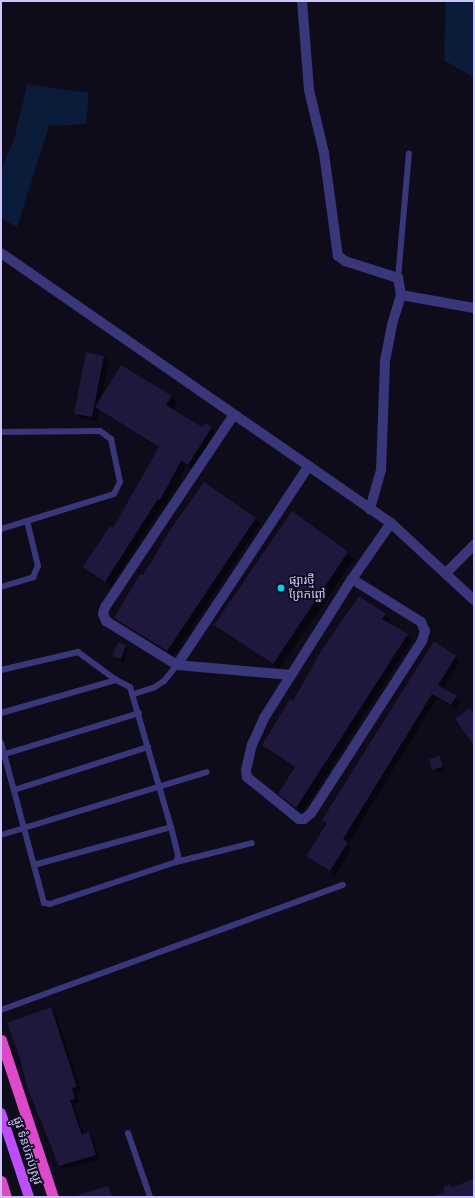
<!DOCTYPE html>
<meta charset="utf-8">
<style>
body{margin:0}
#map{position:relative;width:475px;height:1198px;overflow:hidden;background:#0e0b1b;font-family:"Public Sans","Noto Sans Khmer",sans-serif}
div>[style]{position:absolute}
.water>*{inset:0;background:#0a1c3a}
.shadow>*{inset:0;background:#0007}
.building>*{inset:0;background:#1f173c}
.service>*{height:6px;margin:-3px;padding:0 3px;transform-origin:3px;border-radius:3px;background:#39367a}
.minor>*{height:10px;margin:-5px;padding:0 5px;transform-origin:5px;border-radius:5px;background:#39367a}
.primary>*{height:10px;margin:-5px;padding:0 5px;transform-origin:5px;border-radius:5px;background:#be4efd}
.trunk>*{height:11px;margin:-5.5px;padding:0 5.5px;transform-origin:5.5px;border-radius:5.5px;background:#de48cb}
.dots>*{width:11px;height:11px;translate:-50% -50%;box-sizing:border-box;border:2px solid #0e0b1b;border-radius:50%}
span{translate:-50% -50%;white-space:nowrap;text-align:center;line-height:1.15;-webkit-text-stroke:3.5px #0e0b1b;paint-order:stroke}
.poi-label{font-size:12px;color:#cdc5fe}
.left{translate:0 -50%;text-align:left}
.street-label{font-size:12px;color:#cdc5fe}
.frame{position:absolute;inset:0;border:2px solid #cdc5fe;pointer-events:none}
</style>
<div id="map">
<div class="water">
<i style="clip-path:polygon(446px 1px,474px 1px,474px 78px,444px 60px)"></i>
<i style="clip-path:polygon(27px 84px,89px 93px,86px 124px,49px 126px,17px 227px,1px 218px,1px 170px,14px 140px)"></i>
</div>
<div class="shadow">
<i style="clip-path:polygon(87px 353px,104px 357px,109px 361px,101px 398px,171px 397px,177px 403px,172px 410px,202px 429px,211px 428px,217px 434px,194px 470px,187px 465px,166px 505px,164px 503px,111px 586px,84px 567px,113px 529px,159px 448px,99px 410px,97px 421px,80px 418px,75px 413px)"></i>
<i style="clip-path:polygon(292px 512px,354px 559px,279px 669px,215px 625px)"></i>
<i style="clip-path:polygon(255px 519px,260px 524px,173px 656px,115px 618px,143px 577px)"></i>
<i style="clip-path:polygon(474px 570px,474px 577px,471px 573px)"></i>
<i style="clip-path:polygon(385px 615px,391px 620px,388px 623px,412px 640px,302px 813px,285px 799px,295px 768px,263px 745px,293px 702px)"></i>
<i style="clip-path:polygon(434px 643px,460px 661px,443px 689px,460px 701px,456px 709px,437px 698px,348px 844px,352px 848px,335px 875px,307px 856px,327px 824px,323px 820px)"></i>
<i style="clip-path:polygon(125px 646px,128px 649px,124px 662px,116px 659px,113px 656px)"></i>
<i style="clip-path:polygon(440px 757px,445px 770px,436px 773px,430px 760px)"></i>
<i style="clip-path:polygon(51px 1008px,55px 1012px,81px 1091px,76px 1093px,79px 1103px,74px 1105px,84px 1135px,89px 1134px,93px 1138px,100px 1160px,64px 1169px,60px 1165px)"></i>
<i style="clip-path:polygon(108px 1187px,115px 1197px,76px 1197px)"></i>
</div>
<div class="building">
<i style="clip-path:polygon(86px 352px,104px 356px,92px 417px,74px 414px)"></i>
<i style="clip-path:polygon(121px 365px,172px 396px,166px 405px,202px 427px,205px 423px,212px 427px,188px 465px,181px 461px,160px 500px,158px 499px,105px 582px,83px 567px,110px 526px,113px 528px,159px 447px,95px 407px)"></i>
<i style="clip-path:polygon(204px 482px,256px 518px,167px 651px,114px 618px,140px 574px,143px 575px,171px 529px)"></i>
<i style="clip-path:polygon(292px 511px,348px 552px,273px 664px,214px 625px)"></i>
<i style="clip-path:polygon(359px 596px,386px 614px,382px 619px,408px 634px,296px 808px,278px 794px,295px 767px,262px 745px,290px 699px,293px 701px,321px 651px)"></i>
<i style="clip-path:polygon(434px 641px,456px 656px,438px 685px,457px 696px,451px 705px,432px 694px,343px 839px,348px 842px,330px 871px,306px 856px,327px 823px,322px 820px)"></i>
<i style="clip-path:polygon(118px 642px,126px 645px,121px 659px,112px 656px)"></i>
<i style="clip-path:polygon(470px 708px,474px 714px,474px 746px,455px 719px)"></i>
<i style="clip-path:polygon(440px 756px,443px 767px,432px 770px,429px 759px)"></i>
<i style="clip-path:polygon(51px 1007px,77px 1087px,72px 1088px,75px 1099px,70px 1100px,82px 1135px,89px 1132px,96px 1155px,59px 1166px,27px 1087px,20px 1058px,7px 1023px)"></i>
<i style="clip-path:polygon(474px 1178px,474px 1197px,433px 1197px,444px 1192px,443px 1187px,450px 1184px,452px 1188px)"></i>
<i style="clip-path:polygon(108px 1186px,113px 1197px,79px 1197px,78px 1195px)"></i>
</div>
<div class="service">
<i style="left:398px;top:278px;width:125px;rotate:-85deg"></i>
<i style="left:1px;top:432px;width:99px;rotate:-0.6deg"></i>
<i style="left:100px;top:431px;width:14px;rotate:36deg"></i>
<i style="left:111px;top:439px;width:44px;rotate:78.2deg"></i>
<i style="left:120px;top:482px;width:13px;rotate:117deg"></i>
<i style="left:114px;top:494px;width:118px;rotate:162.8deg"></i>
<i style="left:1px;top:587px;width:34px;rotate:-17deg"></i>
<i style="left:33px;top:577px;width:12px;rotate:-66deg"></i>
<i style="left:38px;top:566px;width:46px;rotate:-103.7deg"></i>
<i style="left:1px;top:670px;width:79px;rotate:-13.2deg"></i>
<i style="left:78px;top:652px;width:47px;rotate:36.4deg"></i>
<i style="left:134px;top:694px;width:22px;rotate:-18deg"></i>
<i style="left:155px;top:687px;width:11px;rotate:-34deg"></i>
<i style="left:164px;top:681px;width:21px;rotate:-51deg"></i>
<i style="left:1px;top:713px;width:120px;rotate:-16deg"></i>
<i style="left:116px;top:680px;width:16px;rotate:27deg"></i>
<i style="left:130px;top:687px;width:146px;rotate:73.7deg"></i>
<i style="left:171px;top:827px;width:30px;rotate:76deg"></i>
<i style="left:178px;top:856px;width:6px;rotate:108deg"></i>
<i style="left:176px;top:862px;width:133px;rotate:161.6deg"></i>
<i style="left:50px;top:904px;width:6px;rotate:-171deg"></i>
<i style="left:44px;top:903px;width:166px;rotate:-105deg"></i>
<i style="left:5px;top:754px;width:140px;rotate:-17deg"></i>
<i style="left:14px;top:790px;width:141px;rotate:-17.8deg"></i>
<i style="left:1px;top:835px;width:215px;rotate:-17deg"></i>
<i style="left:176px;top:862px;width:78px;rotate:-14deg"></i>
<i style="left:34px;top:865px;width:142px;rotate:-15.5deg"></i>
<i style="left:1px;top:1010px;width:364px;rotate:-20.1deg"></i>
<i style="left:128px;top:1133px;width:68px;rotate:71deg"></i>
</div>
<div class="minor">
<i style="left:302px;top:1px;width:89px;rotate:85.5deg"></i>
<i style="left:309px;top:90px;width:65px;rotate:76.6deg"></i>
<i style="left:324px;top:153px;width:104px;rotate:82.3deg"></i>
<i style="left:338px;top:256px;width:9px;rotate:36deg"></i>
<i style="left:345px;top:261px;width:56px;rotate:17.8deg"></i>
<i style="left:398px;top:278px;width:17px;rotate:80deg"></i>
<i style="left:401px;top:295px;width:31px;rotate:107deg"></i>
<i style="left:392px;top:325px;width:38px;rotate:101deg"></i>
<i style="left:385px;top:362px;width:108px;rotate:92.1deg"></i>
<i style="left:381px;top:470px;width:41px;rotate:105.8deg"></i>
<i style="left:1px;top:253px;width:474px;rotate:34.7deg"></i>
<i style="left:391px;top:523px;width:113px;rotate:42.9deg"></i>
<i style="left:401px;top:295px;width:74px;rotate:10.1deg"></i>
<i style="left:233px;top:416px;width:230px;rotate:123.8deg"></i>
<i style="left:105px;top:607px;width:7px;rotate:106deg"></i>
<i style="left:103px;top:614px;width:8px;rotate:67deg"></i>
<i style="left:106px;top:621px;width:84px;rotate:31.8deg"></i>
<i style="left:177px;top:665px;width:114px;rotate:5deg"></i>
<i style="left:446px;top:573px;width:40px;rotate:-45deg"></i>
<i style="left:352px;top:579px;width:81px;rotate:31.9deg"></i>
<i style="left:421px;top:622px;width:10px;rotate:66deg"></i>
<i style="left:425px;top:631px;width:10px;rotate:107deg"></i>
<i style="left:422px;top:641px;width:205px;rotate:122.8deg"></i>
<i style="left:311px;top:813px;width:9px;rotate:139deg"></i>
<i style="left:304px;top:819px;width:5px;rotate:180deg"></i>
<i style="left:299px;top:819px;width:67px;rotate:-141.1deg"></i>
<i style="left:247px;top:777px;width:7px;rotate:-98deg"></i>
<i style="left:246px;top:770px;width:26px;rotate:-77deg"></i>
<i style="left:252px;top:745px;width:30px;rotate:-66deg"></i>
<i style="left:264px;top:718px;width:165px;rotate:-57.7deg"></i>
<i style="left:352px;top:579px;width:68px;rotate:-55.1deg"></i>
<i style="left:177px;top:665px;width:237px;rotate:-56.5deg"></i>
</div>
<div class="primary">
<i style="left:1px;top:1113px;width:89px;rotate:71.6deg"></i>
</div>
<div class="trunk">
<i style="left:1px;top:1040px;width:165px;rotate:71.7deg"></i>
<i style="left:1px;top:1181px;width:17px;rotate:73deg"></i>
</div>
<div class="dots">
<i style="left:281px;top:588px;background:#02d3ed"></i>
</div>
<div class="poi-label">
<span class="left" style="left:289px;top:588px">ផ្សារថ្មី<br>ព្រែកព្នៅ</span>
</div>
<div class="street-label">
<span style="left:27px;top:1151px;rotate:72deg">ផ្លូវ ទំនប់កប់ស្រូវ</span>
</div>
<div class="frame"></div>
</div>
